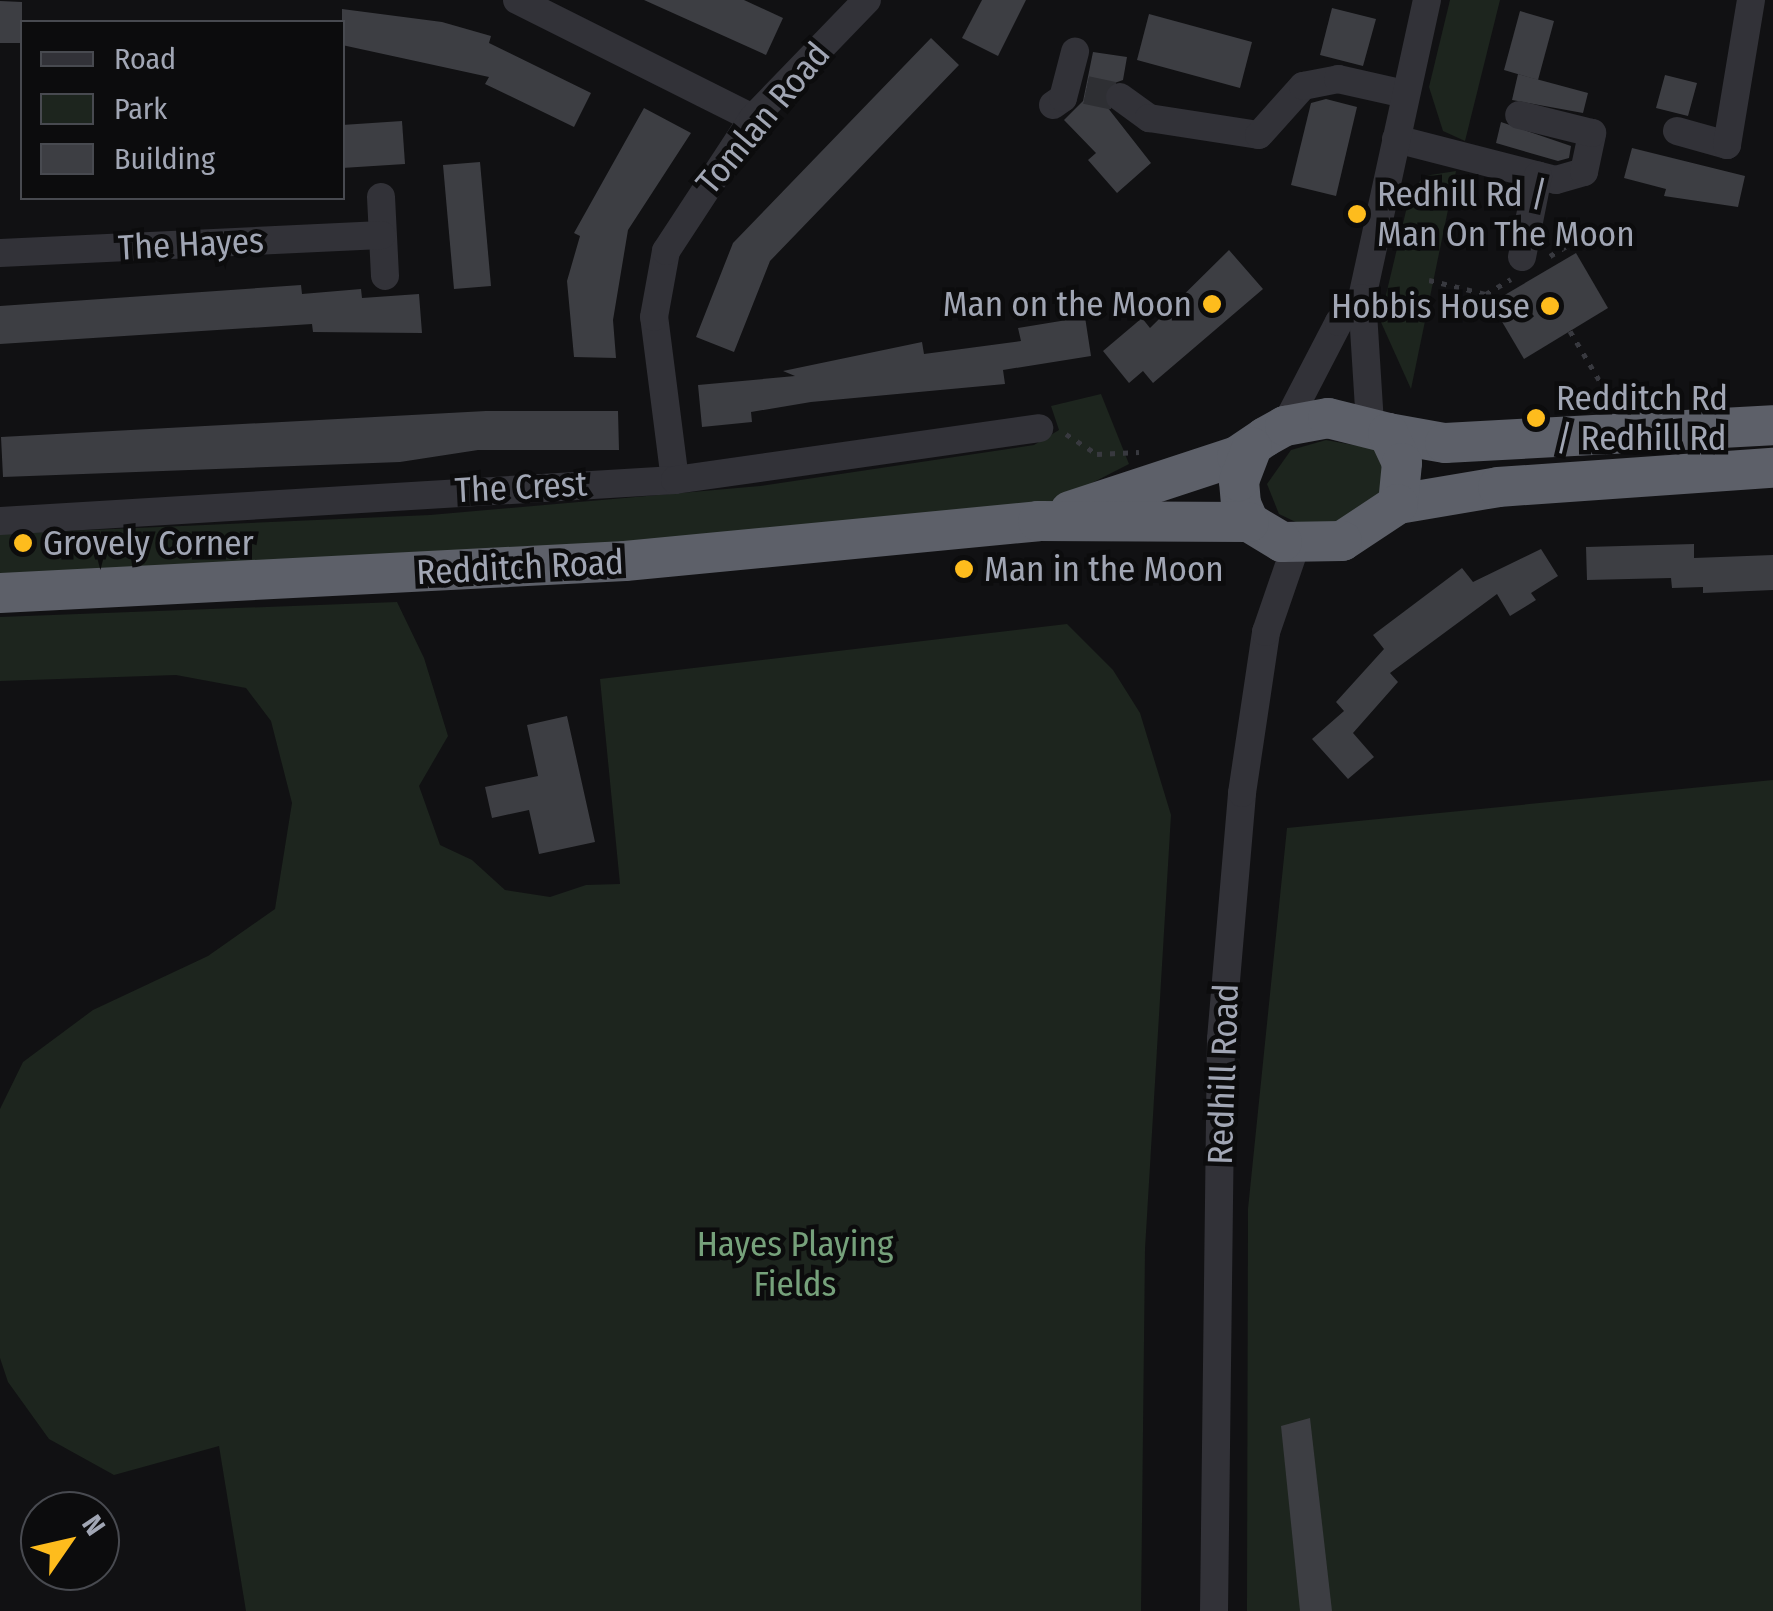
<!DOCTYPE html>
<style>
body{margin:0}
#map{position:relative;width:1773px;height:1611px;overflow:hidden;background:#111113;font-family:"Fira Sans Condensed",sans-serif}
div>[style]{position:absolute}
.green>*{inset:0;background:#1d251e}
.building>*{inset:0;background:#3d3e43}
.minor-tunnel>*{height:28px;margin-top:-14px;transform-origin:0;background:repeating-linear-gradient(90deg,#2e2f33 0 28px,transparent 0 42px)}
.path>*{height:5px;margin-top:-2.5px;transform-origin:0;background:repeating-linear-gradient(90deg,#38393f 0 5px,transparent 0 13px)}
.minor>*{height:28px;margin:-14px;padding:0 14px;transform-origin:14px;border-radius:14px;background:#323238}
.highway>*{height:40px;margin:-20px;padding:0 20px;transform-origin:20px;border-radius:20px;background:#5d6069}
.dots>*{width:28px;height:28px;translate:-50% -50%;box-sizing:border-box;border:5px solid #0c0c0d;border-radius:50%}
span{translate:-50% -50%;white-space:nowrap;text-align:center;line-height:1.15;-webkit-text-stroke:9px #0c0c0d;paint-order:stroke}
.street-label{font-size:35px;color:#a1a6b4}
.poi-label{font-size:35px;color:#a1a6b4}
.left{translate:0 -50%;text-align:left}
.right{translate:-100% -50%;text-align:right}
.park-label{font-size:35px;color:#76a17b}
.legend{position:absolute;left:20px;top:20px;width:325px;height:180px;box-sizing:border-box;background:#0c0c0d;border:2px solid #484a50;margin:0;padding:12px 18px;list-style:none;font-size:30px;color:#a1a6b4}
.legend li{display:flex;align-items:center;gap:20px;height:50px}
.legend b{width:50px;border:2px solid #484a50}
.north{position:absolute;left:20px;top:1491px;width:100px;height:100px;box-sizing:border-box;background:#0c0c0d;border:2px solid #484a50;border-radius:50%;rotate:56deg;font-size:28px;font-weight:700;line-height:40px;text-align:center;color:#a1a6b4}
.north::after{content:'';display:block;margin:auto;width:35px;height:45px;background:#febc1d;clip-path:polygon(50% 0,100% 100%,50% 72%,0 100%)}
</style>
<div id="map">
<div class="green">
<i style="clip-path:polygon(1450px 0,1500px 0,1465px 141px,1443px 131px,1429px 87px)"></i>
<i style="clip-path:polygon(1456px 171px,1411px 389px,1380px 320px,1410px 194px,1424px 176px)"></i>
<i style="clip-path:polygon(1101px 394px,1129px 464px,1047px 506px,633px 548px,0 581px,0 534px,430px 515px,760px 486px,1034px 445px,1059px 430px,1051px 406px)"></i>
<i style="clip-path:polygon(1326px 440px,1375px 449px,1385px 461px,1384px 484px,1375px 503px,1334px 524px,1304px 526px,1279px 514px,1267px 484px,1291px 450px)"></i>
<i style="clip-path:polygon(397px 602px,424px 658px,448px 736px,419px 786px,440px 845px,472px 860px,505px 890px,550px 897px,586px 885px,620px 884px,600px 679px,1067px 624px,1113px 670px,1140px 713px,1171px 815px,1145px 1249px,1141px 1611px,246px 1611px,219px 1446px,114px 1475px,49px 1439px,8px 1382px,0 1358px,0 1109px,23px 1062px,93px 1010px,208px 956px,275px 909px,292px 803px,271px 721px,246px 688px,176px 675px,0 681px,0 617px)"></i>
<i style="clip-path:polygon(1773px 780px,1773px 1611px,1247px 1611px,1248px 1209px,1287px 828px)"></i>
</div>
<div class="building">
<i style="clip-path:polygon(644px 0,744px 0,783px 18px,766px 55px)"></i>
<i style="clip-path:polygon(982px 0,1026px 0,998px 56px,962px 38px)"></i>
<i style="clip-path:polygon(0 1px,22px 2px,22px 43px,0 43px)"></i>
<i style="clip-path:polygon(1332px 8px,1376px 19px,1363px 66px,1320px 55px)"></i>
<i style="clip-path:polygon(342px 9px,442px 22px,491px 36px,489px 43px,591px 93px,574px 127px,485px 84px,489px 77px,342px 45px)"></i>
<i style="clip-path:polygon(1520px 11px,1554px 21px,1538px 80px,1504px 70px)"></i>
<i style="clip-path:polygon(1149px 14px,1252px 42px,1240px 88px,1137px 60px)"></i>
<i style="clip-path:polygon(931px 38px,959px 65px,770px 261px,734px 352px,696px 337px,733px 243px)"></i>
<i style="clip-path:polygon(1093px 52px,1127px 57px,1123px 80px,1106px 86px,1104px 103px,1151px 163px,1117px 193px,1088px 160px,1096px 153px,1064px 120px,1083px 101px)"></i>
<i style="clip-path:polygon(1518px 74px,1588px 93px,1583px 113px,1512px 100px)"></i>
<i style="clip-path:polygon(1665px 75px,1697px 83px,1688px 116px,1656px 108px)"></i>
<i style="clip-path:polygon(1326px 99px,1357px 107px,1336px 196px,1291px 185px,1311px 103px)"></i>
<i style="clip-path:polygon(644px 108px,691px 133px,628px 230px,613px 320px,616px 358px,574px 357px,567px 281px,580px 236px,574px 233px)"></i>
<i style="clip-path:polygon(402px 121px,405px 164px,342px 168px,342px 125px)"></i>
<i style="clip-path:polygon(1501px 122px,1571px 146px,1569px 158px,1558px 161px,1496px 143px)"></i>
<i style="clip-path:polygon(1632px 148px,1745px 176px,1738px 207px,1664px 196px,1666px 189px,1624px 178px)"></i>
<i style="clip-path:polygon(480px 162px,491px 286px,454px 289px,443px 165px)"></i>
<i style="clip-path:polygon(1229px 250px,1263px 289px,1153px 383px,1143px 371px,1129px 383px,1103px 351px,1142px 318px,1150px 328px)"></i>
<i style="clip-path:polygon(1576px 253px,1608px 308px,1524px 359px,1491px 303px)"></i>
<i style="clip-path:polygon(301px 285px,302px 294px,361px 289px,362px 298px,419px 294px,422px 333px,313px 332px,312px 324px,0 344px,0 306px)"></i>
<i style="clip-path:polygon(1085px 317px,1091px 356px,1003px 370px,1005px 384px,811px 402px,751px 412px,752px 422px,702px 427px,698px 385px,795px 376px,783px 371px,922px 342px,924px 354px,1021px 341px,1018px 328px)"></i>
<i style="clip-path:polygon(486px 411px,618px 411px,619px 450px,478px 450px,400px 462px,3px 477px,1px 437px)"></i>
<i style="clip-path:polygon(1694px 544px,1694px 558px,1773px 555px,1773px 590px,1703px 593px,1703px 587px,1672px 588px,1671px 578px,1587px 580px,1586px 547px)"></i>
<i style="clip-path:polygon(1541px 549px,1558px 576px,1531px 593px,1536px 600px,1510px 616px,1497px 594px,1390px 673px,1398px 682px,1353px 733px,1374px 757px,1348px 779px,1312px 739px,1344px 711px,1336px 702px,1384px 649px,1373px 635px,1462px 568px,1473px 582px)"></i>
<i style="clip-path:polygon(567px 716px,595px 842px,539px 854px,529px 810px,492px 818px,485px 787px,538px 776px,527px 725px)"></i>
<i style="clip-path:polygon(1310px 1418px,1332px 1611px,1300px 1611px,1281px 1426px)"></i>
</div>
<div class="minor-tunnel">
<i style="left:1086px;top:90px;width:35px;rotate:12deg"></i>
</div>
<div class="path">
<i style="left:1550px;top:256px;width:26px;rotate:-31deg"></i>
<i style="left:1429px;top:280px;width:59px;rotate:13.8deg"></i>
<i style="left:1486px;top:294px;width:29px;rotate:-31deg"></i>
<i style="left:1570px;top:331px;width:80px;rotate:59.3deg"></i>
<i style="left:1066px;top:434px;width:37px;rotate:33deg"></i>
<i style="left:1097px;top:454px;width:42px;rotate:-2.7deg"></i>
</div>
<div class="minor">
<i style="left:517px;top:0;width:264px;rotate:26.6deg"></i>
<i style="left:1120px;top:97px;width:36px;rotate:36deg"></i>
<i style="left:1149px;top:118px;width:111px;rotate:8.8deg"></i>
<i style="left:1259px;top:135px;width:66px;rotate:-48.1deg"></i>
<i style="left:1303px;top:86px;width:36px;rotate:-11deg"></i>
<i style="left:1338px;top:79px;width:69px;rotate:12.6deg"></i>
<i style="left:1053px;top:105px;width:12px;rotate:-35deg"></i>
<i style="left:1063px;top:98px;width:48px;rotate:-75.4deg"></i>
<i style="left:1677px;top:131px;width:52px;rotate:15.6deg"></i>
<i style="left:1727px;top:145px;width:147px;rotate:-80.6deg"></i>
<i style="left:1396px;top:139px;width:165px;rotate:14.4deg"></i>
<i style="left:1556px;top:180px;width:29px;rotate:-16deg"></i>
<i style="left:1584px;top:172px;width:40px;rotate:-78deg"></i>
<i style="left:1592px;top:133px;width:75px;rotate:-166.1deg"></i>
<i style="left:381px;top:197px;width:79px;rotate:87.1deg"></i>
<i style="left:0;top:253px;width:382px;rotate:-2.7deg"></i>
<i style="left:1522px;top:257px;width:83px;rotate:-78.8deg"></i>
<i style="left:1370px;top:424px;width:126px;rotate:-93.6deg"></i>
<i style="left:1362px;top:298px;width:305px;rotate:-77.7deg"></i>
<i style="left:1285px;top:426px;width:117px;rotate:-62.6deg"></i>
<i style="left:1339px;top:322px;width:33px;rotate:-46deg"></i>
<i style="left:675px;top:480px;width:164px;rotate:-97.3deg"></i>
<i style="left:654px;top:317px;width:67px;rotate:-79.7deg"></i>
<i style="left:666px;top:251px;width:159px;rotate:-56.8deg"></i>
<i style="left:753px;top:118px;width:164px;rotate:-46deg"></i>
<i style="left:0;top:521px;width:676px;rotate:-3.48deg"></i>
<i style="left:675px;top:480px;width:368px;rotate:-8.1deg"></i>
<i style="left:1214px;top:1611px;width:572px;rotate:-89.3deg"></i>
<i style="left:1221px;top:1039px;width:247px;rotate:-85.1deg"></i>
<i style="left:1242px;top:793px;width:163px;rotate:-81.5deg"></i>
<i style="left:1266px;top:632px;width:92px;rotate:-71deg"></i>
</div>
<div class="highway">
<i style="left:1388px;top:433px;width:58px;rotate:10deg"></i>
<i style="left:1445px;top:443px;width:328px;rotate:-3.1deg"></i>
<i style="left:1398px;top:504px;width:101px;rotate:-9.6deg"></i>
<i style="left:1498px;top:487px;width:276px;rotate:-4deg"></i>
<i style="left:1070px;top:511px;width:176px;rotate:-18.2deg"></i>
<i style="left:1237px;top:456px;width:34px;rotate:-34deg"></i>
<i style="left:1265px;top:437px;width:23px;rotate:-29deg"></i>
<i style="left:1285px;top:426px;width:44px;rotate:-10.5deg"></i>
<i style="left:1328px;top:418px;width:62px;rotate:14deg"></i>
<i style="left:1388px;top:433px;width:33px;rotate:65deg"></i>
<i style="left:1402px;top:463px;width:41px;rotate:95.6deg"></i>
<i style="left:1398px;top:504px;width:67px;rotate:146.5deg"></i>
<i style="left:1342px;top:541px;width:60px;rotate:179deg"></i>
<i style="left:1282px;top:542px;width:39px;rotate:-149deg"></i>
<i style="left:1249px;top:522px;width:20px;rotate:-114deg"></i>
<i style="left:1241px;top:504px;width:23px;rotate:-95deg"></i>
<i style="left:1239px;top:481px;width:36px;rotate:-69deg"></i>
<i style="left:0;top:593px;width:626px;rotate:-2.93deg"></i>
<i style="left:625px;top:561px;width:415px;rotate:-5.5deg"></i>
<i style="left:1038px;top:521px;width:211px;rotate:0.3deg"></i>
</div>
<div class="dots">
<i style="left:1357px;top:214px;background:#febc1d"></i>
<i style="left:1212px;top:304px;background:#febc1d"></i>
<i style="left:1550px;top:306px;background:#febc1d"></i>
<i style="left:1536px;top:418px;background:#febc1d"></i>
<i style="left:23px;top:543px;background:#febc1d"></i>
<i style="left:964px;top:569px;background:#febc1d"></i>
</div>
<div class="street-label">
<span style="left:763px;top:118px;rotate:-50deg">Tomlan Road</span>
<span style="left:191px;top:244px;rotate:-3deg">The Hayes</span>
<span style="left:521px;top:487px;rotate:-3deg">The Crest</span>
<span style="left:520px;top:567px;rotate:-3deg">Redditch Road</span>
<span style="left:1223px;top:1074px;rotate:-88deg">Redhill Road</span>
</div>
<div class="poi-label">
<span class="left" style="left:1377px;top:214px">Redhill Rd /<br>Man On The Moon</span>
<span class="right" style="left:1192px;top:304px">Man on the Moon</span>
<span class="right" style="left:1530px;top:306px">Hobbis House</span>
<span class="left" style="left:1556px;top:418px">Redditch Rd<br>/ Redhill Rd</span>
<span class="left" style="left:43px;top:543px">Grovely Corner</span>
<span class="left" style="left:984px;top:569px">Man in the Moon</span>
</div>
<div class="park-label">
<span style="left:795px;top:1264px">Hayes Playing<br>Fields</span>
</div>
<ul class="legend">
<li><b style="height:12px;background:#323238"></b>Road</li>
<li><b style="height:28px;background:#1d251e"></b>Park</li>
<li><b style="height:28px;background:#3d3e43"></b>Building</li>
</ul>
<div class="north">N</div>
</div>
